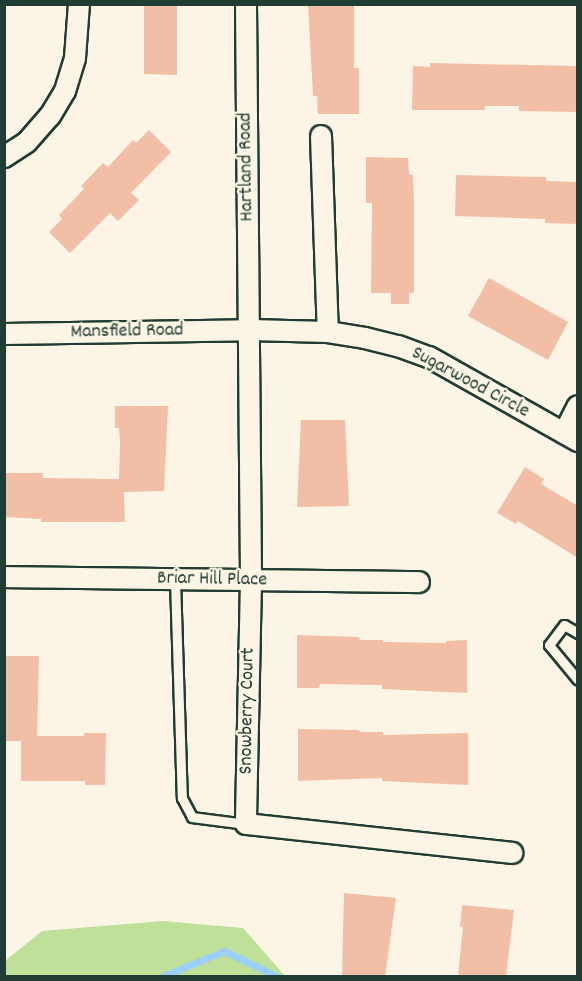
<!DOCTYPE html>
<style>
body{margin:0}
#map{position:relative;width:582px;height:981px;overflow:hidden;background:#fcf5e5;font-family:Dekko,sans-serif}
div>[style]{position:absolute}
.green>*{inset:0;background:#bee099}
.stream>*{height:7px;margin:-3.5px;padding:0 3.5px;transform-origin:3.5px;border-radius:3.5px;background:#9ccff9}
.building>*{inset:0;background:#f3bea6}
.roads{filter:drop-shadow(2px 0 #1f3d34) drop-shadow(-2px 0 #1f3d34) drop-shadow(0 2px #1f3d34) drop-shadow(0 -2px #1f3d34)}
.lane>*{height:9px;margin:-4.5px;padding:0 4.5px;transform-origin:4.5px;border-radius:4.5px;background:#fcf5e5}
.street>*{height:20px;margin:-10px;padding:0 10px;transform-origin:10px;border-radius:10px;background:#fcf5e5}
span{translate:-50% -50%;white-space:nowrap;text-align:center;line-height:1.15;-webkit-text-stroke:4.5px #fcf5e5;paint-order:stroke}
.street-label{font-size:20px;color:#1f3d34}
.frame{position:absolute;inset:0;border:6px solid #1f3d34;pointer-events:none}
</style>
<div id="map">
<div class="green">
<i style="clip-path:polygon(163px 921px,243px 928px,285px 976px,5px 976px,5px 961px,42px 931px)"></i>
</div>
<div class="stream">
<i style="left:163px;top:976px;width:66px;rotate:-22.3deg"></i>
<i style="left:224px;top:951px;width:58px;rotate:25.7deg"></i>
</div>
<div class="building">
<i style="clip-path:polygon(144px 4px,177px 4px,177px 75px,144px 74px)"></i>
<i style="clip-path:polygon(308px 4px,354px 4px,354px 68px,359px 68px,359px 114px,318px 114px,317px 96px,313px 96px)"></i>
<i style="clip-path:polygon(430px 63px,575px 66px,578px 69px,578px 112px,519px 111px,519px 106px,485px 106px,485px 110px,412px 110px,413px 66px,430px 67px)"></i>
<i style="clip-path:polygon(149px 130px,171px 152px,131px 193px,139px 200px,118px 221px,110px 213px,70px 253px,49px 232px,62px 219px,59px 215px,84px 189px,81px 186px,103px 163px,108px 167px,133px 140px,136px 143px)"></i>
<i style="clip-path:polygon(366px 157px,408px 158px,409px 174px,413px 175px,414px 203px,414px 293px,409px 293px,409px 304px,391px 304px,391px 293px,371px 293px,372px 203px,366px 203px)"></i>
<i style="clip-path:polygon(456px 175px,546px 177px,546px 181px,578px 182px,578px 224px,545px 223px,545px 219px,455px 216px)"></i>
<i style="clip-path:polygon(489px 278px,568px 322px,548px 360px,468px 316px)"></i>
<i style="clip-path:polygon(115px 406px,168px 406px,164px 491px,124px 492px,125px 522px,41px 522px,41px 519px,4px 517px,4px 473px,43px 473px,43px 478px,119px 479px,120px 442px,119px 428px,115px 428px)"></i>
<i style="clip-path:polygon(301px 420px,345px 420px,349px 506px,297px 507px)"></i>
<i style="clip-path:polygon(525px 467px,544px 479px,541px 484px,578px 506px,578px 558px,518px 521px,516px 524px,497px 513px)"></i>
<i style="clip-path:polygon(297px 635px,359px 637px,360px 640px,383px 640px,383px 642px,446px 643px,446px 641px,467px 640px,467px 693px,382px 689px,382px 685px,320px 684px,319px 688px,297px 688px)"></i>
<i style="clip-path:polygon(4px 656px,39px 656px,37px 736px,84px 736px,84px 733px,106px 733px,105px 785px,85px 785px,85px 781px,21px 781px,21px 741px,4px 741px)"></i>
<i style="clip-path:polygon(298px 729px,359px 730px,360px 732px,383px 732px,383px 735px,468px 733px,468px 785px,382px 781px,382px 778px,298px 781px)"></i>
<i style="clip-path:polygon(344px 893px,396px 898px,385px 976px,342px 976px)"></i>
<i style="clip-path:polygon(462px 905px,514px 910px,506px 976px,458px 976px,463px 927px,460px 927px)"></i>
</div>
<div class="roads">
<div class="lane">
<i style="left:175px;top:580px;width:218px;rotate:88.2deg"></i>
<i style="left:182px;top:798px;width:21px;rotate:62deg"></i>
<i style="left:192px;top:817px;width:54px;rotate:7.4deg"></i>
<i style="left:578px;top:633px;width:16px;rotate:-150deg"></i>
<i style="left:564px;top:625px;width:25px;rotate:127deg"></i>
<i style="left:549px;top:645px;width:45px;rotate:50.4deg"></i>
</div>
<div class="street">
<i style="left:246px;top:4px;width:576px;rotate:89.5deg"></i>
<i style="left:251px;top:580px;width:244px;rotate:91.2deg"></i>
<i style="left:246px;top:824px;width:268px;rotate:6.2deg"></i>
<i style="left:321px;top:136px;width:196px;rotate:88deg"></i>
<i style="left:4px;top:157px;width:27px;rotate:-33deg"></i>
<i style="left:27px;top:142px;width:35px;rotate:-49deg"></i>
<i style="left:50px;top:116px;width:29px;rotate:-59deg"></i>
<i style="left:65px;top:91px;width:34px;rotate:-73deg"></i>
<i style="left:75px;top:58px;width:54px;rotate:-85.8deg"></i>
<i style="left:4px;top:334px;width:246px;rotate:-0.9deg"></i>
<i style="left:250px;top:330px;width:78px;rotate:1.5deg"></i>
<i style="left:328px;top:332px;width:37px;rotate:9deg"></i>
<i style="left:365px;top:338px;width:34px;rotate:14deg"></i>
<i style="left:398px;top:346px;width:33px;rotate:20deg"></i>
<i style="left:429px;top:357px;width:171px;rotate:29.4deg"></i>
<i style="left:564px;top:433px;width:30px;rotate:-63deg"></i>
<i style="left:4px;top:577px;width:415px;rotate:0.7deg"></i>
</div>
</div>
<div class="street-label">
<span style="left:247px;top:167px;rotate:-91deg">Hartland Road</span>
<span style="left:127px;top:332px;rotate:-1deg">Mansfield Road</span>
<span style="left:470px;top:383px;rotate:28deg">Sugarwood Circle</span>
<span style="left:212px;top:580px;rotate:1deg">Briar Hill Place</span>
<span style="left:248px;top:711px;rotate:-89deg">Snowberry Court</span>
</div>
<div class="frame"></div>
</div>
